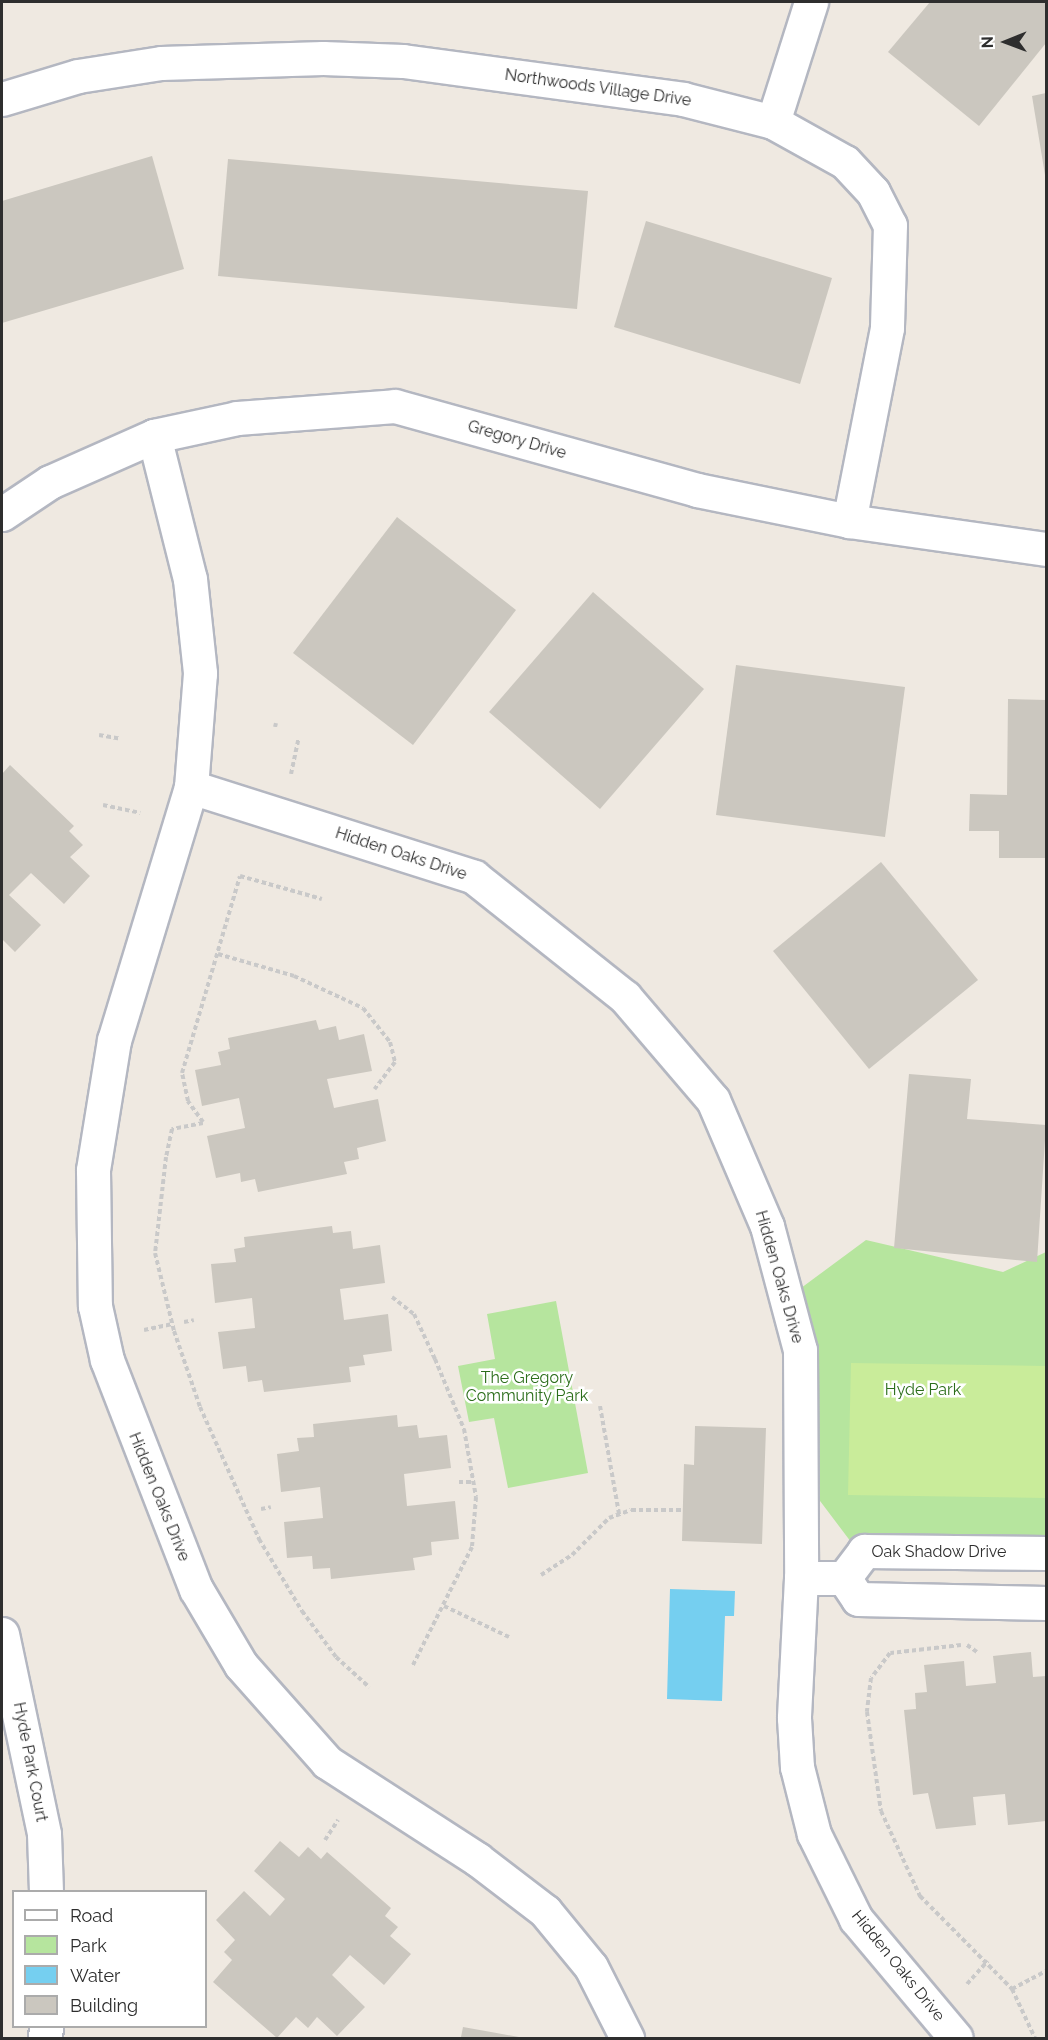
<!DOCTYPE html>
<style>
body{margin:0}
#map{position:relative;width:1048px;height:2040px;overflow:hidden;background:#efe9e1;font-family:Raleway,sans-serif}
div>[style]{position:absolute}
.green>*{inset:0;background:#b6e59e}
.pitch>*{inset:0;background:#c9ec9a}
.water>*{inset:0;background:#75cff0}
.building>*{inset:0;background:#cbc7bf}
.path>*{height:4px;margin-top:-2px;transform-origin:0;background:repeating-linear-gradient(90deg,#c9c9c9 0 4.5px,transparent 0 7.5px)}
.roads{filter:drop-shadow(2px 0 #b4b7c1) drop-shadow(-2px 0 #b4b7c1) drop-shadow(0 2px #b4b7c1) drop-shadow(0 -2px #b4b7c1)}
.minor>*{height:33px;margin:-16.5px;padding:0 16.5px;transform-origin:16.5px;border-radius:16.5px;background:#fff}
span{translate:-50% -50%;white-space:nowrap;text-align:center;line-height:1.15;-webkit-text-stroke:5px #fff;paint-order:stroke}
.street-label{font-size:16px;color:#2e2e2e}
.park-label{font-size:16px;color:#2c6e1b}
.frame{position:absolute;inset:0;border:3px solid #2e2e2e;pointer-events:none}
.legend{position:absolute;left:12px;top:1890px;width:195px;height:138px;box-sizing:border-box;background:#fff;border:2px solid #ababab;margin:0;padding:8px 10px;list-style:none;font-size:18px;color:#2e2e2e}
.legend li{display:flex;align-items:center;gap:12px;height:30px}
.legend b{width:30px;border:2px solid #ababab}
.north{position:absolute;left:976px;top:12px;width:60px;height:60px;-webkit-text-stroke:4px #fff;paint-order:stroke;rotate:269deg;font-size:16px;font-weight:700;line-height:24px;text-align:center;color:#2e2e2e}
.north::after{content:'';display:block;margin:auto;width:21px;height:27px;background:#2e2e2e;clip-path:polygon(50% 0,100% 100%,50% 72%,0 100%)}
</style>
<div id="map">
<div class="green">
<i style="clip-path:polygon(866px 1240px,1003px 1272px,1046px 1252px,1046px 1545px,851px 1542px,811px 1489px,797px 1291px)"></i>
<i style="clip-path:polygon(556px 1301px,588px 1473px,508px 1488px,494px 1418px,469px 1422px,458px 1366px,495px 1359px,487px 1314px)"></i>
</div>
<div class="pitch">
<i style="clip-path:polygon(851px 1363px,1046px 1366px,1046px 1498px,848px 1495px)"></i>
</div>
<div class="water">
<i style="clip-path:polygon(670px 1589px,735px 1591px,734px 1616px,725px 1616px,722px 1701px,667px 1699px)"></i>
</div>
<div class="building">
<i style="clip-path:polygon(930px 2px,1046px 2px,1046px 43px,979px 126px,888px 52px)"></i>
<i style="clip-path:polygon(1046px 93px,1046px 175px,1045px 175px,1032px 96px)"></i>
<i style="clip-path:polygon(152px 156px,184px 269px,2px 323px,2px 201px)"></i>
<i style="clip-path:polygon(228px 159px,588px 191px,577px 309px,218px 276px)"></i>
<i style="clip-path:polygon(646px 221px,832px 278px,800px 384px,614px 327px)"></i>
<i style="clip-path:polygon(397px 517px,516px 610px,413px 745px,293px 653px)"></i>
<i style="clip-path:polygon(593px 592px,704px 689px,600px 809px,489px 712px)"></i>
<i style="clip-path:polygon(736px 665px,905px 687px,885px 837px,716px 815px)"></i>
<i style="clip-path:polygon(1008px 699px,1046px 700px,1046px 858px,999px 858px,999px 831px,969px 831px,970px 794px,1007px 795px)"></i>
<i style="clip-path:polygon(10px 765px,74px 826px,69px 831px,83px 845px,70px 857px,90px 876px,64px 904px,31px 873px,9px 895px,41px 925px,15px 952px,2px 939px,2px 774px)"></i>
<i style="clip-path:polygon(881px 862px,978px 980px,869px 1069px,773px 951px)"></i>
<i style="clip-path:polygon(316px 1020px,319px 1030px,336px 1026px,339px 1040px,364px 1034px,372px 1071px,327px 1079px,334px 1108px,378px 1099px,386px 1141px,357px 1148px,359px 1159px,344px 1162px,347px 1174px,258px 1192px,255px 1179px,241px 1182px,240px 1173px,216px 1178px,207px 1136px,245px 1128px,239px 1098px,202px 1106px,195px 1070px,221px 1065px,218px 1052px,230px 1049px,228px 1038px)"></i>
<i style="clip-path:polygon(909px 1074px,971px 1079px,967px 1119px,1046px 1125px,1037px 1262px,894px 1248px)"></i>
<i style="clip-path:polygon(332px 1226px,333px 1233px,351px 1231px,353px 1249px,380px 1245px,385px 1283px,340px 1289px,344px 1320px,388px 1314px,392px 1351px,363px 1355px,365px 1365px,349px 1367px,351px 1382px,264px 1392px,262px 1380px,248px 1382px,246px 1366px,223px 1369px,218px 1332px,255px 1328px,252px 1298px,215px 1303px,211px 1264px,236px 1262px,234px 1249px,245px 1247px,244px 1237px)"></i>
<i style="clip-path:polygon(397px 1415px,398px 1427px,417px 1425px,419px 1438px,447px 1435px,451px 1468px,404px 1474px,407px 1506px,455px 1501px,459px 1539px,431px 1542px,432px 1555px,413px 1558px,415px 1570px,331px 1579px,330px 1568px,313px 1569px,312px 1556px,287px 1558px,284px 1522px,323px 1518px,320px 1487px,281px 1492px,277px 1454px,299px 1451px,297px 1438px,314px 1437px,313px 1424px)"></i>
<i style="clip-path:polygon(695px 1426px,766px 1428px,762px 1544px,682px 1541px,684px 1464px,694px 1465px)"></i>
<i style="clip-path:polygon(1031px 1652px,1033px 1677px,1046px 1676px,1046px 1821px,1008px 1825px,1005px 1794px,973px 1797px,976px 1825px,936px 1829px,928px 1793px,913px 1795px,904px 1710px,916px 1709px,915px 1693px,927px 1692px,924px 1665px,964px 1661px,966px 1686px,996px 1683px,993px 1656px)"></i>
<i style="clip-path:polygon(280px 1841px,299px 1857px,308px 1847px,321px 1859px,327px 1852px,391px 1908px,385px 1916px,398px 1927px,390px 1936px,411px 1954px,384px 1985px,350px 1955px,332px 1975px,365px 2007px,337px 2036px,317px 2017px,308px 2028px,296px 2017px,277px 2038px,213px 1982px,232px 1960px,224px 1952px,235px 1940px,216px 1920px,244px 1891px,270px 1916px,285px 1899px,254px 1871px)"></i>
<i style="clip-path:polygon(463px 2027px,519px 2037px,519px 2038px,447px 2038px,461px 2037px)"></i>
</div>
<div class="path">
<i style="left:275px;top:727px;width:4px;rotate:-76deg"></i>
<i style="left:99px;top:735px;width:22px;rotate:10deg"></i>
<i style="left:291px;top:774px;width:35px;rotate:-78deg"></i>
<i style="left:103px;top:805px;width:38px;rotate:12deg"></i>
<i style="left:218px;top:954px;width:79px;rotate:16.1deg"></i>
<i style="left:294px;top:976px;width:76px;rotate:24.9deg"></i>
<i style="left:363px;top:1008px;width:43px;rotate:51.5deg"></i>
<i style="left:390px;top:1042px;width:21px;rotate:76deg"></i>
<i style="left:395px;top:1062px;width:34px;rotate:127deg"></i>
<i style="left:203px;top:1122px;width:26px;rotate:-126deg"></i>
<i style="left:188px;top:1101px;width:29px;rotate:-102deg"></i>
<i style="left:182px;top:1073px;width:205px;rotate:-73.6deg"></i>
<i style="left:240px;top:876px;width:85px;rotate:15.7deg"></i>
<i style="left:203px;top:1123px;width:32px;rotate:169deg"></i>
<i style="left:172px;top:1129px;width:29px;rotate:102deg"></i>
<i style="left:166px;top:1157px;width:97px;rotate:96.5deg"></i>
<i style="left:155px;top:1253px;width:80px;rotate:76.3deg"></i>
<i style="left:174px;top:1331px;width:80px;rotate:71.1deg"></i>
<i style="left:200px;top:1407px;width:145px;rotate:65.9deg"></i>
<i style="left:259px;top:1539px;width:84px;rotate:59.2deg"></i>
<i style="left:302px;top:1611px;width:57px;rotate:53.5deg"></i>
<i style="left:336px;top:1657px;width:45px;rotate:42.3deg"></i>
<i style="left:392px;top:1297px;width:28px;rotate:38deg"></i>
<i style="left:414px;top:1314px;width:50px;rotate:65deg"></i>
<i style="left:435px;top:1359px;width:76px;rotate:67.5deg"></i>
<i style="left:464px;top:1429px;width:69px;rotate:80deg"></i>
<i style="left:476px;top:1497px;width:50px;rotate:94.6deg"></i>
<i style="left:472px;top:1547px;width:132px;rotate:116.6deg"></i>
<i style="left:184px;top:1322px;width:10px;rotate:-11deg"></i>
<i style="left:144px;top:1330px;width:29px;rotate:-12deg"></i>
<i style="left:600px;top:1406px;width:110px;rotate:80deg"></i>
<i style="left:459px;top:1482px;width:15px"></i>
<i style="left:261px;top:1509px;width:10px;rotate:-11deg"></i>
<i style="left:541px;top:1575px;width:37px;rotate:-33deg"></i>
<i style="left:572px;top:1555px;width:52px;rotate:-45deg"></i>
<i style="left:609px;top:1518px;width:23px;rotate:-20deg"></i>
<i style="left:631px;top:1510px;width:51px"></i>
<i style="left:444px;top:1606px;width:72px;rotate:25.5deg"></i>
<i style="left:961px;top:1645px;width:71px;rotate:173.6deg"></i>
<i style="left:890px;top:1653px;width:31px;rotate:127deg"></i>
<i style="left:871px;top:1678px;width:34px;rotate:97deg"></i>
<i style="left:867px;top:1712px;width:100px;rotate:82deg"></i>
<i style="left:881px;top:1811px;width:94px;rotate:65.4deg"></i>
<i style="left:920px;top:1896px;width:131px;rotate:45.3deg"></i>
<i style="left:1012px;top:1989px;width:54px;rotate:64.9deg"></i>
<i style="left:967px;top:1645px;width:12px;rotate:35deg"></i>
<i style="left:325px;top:1840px;width:24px;rotate:-57deg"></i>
<i style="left:967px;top:1984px;width:31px;rotate:-48deg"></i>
<i style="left:1012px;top:1989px;width:38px;rotate:-28deg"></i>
</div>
<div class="roads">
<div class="minor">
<i style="left:2px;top:99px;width:79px;rotate:-16.8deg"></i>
<i style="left:78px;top:76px;width:84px;rotate:-8.9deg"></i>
<i style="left:161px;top:63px;width:162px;rotate:-1.8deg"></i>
<i style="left:323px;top:58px;width:80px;rotate:2.1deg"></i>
<i style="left:403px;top:61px;width:283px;rotate:7.7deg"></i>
<i style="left:683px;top:99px;width:93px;rotate:14.3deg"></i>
<i style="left:773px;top:122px;width:82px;rotate:29.1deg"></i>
<i style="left:845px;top:162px;width:41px;rotate:47deg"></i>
<i style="left:873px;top:192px;width:37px;rotate:63deg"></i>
<i style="left:890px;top:225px;width:103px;rotate:91.7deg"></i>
<i style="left:887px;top:328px;width:197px;rotate:101.1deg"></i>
<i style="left:773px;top:122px;width:126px;rotate:-72.4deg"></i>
<i style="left:154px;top:436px;width:147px;rotate:75.9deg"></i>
<i style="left:190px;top:579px;width:95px;rotate:83.9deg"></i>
<i style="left:200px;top:673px;width:114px;rotate:94.5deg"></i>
<i style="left:191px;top:787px;width:264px;rotate:106.9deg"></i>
<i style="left:114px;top:1040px;width:132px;rotate:99.2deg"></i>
<i style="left:93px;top:1170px;width:136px;rotate:89.2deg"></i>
<i style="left:95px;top:1306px;width:55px;rotate:77.5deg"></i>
<i style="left:107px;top:1360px;width:246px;rotate:68.8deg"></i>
<i style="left:196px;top:1589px;width:88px;rotate:59.4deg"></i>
<i style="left:241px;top:1665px;width:130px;rotate:48.4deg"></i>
<i style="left:327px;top:1762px;width:179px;rotate:32.9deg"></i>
<i style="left:477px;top:1859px;width:86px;rotate:37.4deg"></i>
<i style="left:545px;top:1911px;width:72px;rotate:50.6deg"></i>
<i style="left:591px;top:1967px;width:80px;rotate:63.1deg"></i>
<i style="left:2px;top:514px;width:58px;rotate:-33.7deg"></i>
<i style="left:50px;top:482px;width:114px;rotate:-23.9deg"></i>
<i style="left:154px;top:436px;width:85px;rotate:-12.2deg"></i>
<i style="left:237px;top:418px;width:158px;rotate:-4.3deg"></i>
<i style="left:395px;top:406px;width:313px;rotate:15.5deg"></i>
<i style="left:697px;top:490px;width:155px;rotate:11.5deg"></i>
<i style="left:849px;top:521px;width:199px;rotate:8.1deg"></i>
<i style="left:191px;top:787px;width:297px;rotate:17.6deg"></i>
<i style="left:474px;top:877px;width:193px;rotate:38.5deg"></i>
<i style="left:625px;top:997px;width:135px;rotate:49.5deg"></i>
<i style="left:713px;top:1100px;width:137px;rotate:66.8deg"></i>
<i style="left:767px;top:1226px;width:128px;rotate:75.1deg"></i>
<i style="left:800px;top:1350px;width:228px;rotate:89.7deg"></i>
<i style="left:801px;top:1578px;width:140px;rotate:92.9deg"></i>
<i style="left:794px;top:1718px;width:49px;rotate:86.5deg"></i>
<i style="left:797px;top:1767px;width:69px;rotate:75.8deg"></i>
<i style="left:814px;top:1834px;width:95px;rotate:63.7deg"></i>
<i style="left:856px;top:1919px;width:155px;rotate:50deg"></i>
<i style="left:801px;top:1578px;width:43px"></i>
<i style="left:844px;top:1578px;width:25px;rotate:56deg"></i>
<i style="left:858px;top:1599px;width:188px;rotate:1.2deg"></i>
<i style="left:844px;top:1578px;width:34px;rotate:-53deg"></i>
<i style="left:864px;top:1551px;width:182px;rotate:0.6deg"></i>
<i style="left:2px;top:1634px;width:204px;rotate:78.1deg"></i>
<i style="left:44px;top:1834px;width:58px;rotate:88deg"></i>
<i style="left:45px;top:2038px;width:12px;rotate:-85deg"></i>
</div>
</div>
<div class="street-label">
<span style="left:598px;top:88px;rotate:8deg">Northwoods Village Drive</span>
<span style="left:517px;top:440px;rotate:16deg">Gregory Drive</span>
<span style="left:401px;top:854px;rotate:18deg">Hidden Oaks Drive</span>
<span style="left:779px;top:1277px;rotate:74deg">Hidden Oaks Drive</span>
<span style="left:159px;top:1497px;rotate:68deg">Hidden Oaks Drive</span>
<span style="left:939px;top:1552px">Oak Shadow Drive</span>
<span style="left:30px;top:1762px;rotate:79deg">Hyde Park Court</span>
<span style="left:898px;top:1966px;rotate:51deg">Hidden Oaks Drive</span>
</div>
<div class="park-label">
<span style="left:527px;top:1387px">The Gregory<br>Community Park</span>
<span style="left:923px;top:1390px">Hyde Park</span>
</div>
<div class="frame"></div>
<ul class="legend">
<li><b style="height:8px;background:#fff"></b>Road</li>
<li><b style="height:16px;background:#b6e59e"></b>Park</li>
<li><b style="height:16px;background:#75cff0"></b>Water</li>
<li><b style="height:16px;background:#cbc7bf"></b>Building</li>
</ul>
<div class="north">N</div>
</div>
